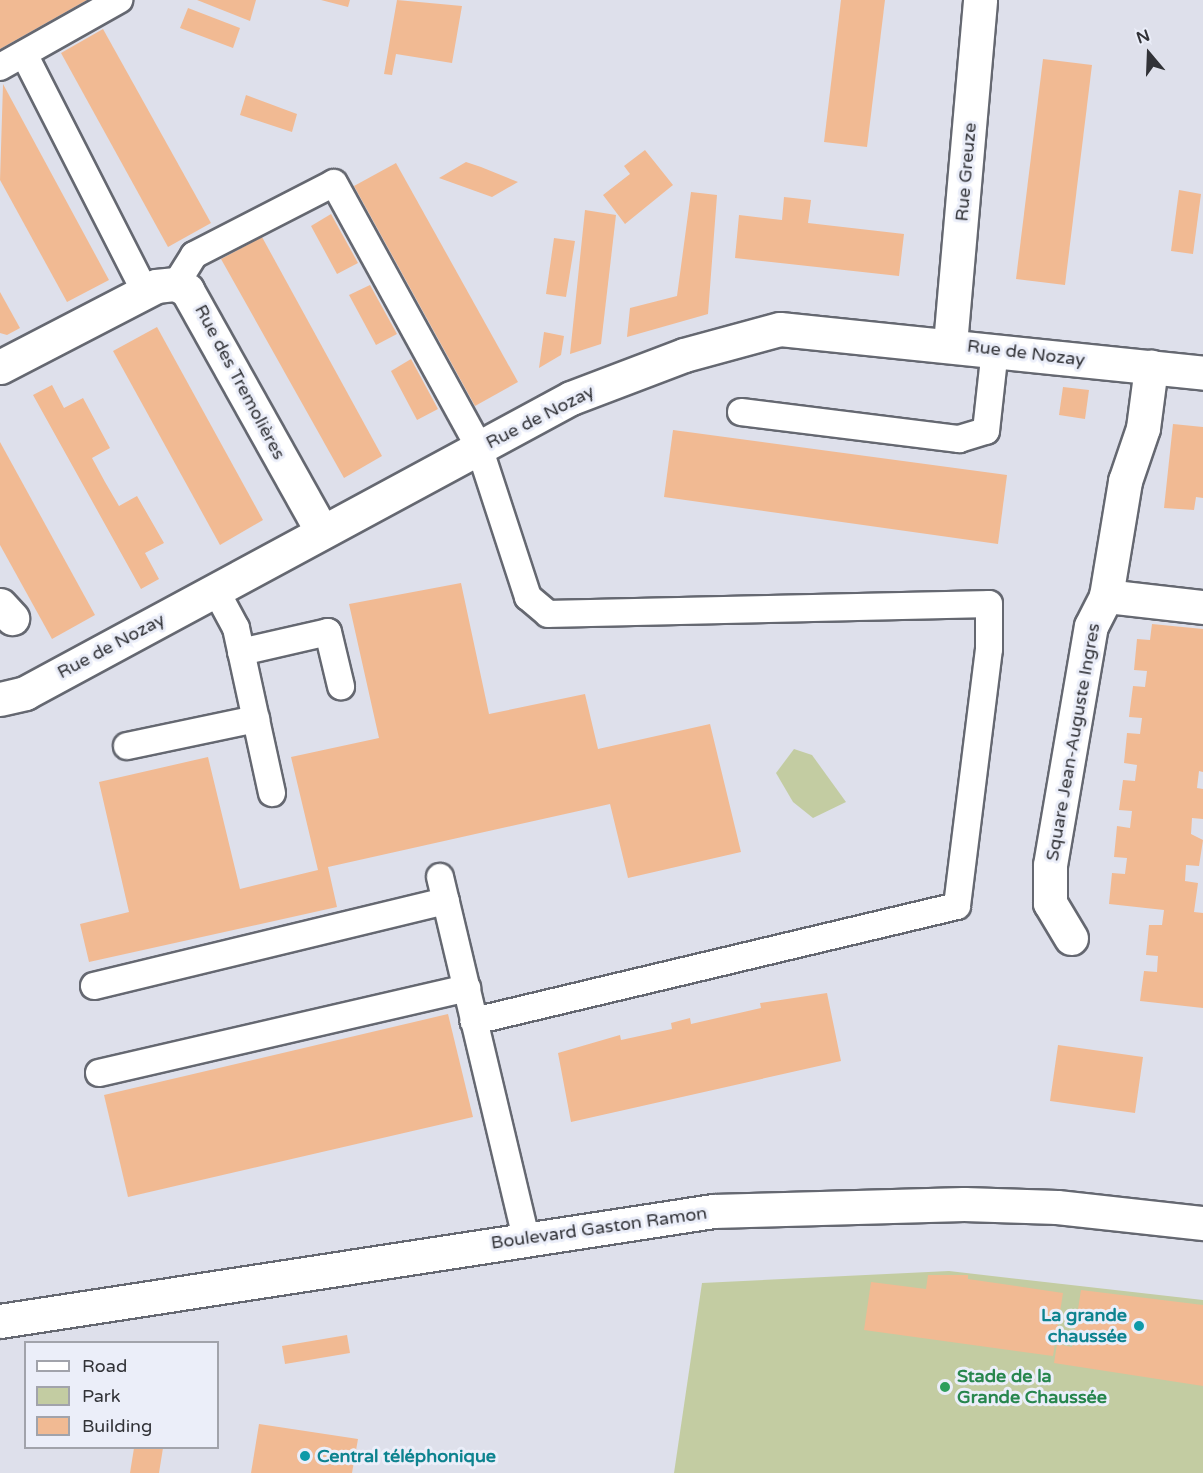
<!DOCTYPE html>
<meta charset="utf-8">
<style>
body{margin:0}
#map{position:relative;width:1203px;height:1473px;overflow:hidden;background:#dee0eb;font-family:"Varela Round",sans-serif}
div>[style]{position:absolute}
.green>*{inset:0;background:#c3cca2}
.building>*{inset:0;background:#f1ba93}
.roads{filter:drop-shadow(2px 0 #656871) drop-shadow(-2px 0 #656871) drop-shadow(0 2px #656871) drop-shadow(0 -2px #656871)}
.service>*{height:26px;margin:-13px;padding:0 13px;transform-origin:13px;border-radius:13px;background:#fff}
.minor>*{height:33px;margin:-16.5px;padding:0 16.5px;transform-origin:16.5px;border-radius:16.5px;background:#fff}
.secondary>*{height:33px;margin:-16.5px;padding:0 16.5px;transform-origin:16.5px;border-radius:16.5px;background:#fff}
.dots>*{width:16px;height:16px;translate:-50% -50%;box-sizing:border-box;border:3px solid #ebeef9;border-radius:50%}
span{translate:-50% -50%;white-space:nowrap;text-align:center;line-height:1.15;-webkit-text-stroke:6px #ebeef9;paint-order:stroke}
.street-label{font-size:18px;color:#313237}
.culture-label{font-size:18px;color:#0d838f;font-weight:700}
.right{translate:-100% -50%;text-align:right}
.left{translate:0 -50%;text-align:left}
.leisure-label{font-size:18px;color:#27864d;font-weight:700}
.legend{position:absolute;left:24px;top:1341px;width:195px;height:108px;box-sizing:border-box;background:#ebeef9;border:2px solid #a1a3ab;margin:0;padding:8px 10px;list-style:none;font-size:18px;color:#313237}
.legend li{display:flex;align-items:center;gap:12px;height:30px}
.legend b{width:30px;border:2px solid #a1a3ab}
.north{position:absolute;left:1119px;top:24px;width:60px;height:60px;-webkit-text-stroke:4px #ebeef9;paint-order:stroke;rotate:341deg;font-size:16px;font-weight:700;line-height:24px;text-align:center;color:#313237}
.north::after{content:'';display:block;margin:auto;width:21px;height:27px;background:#313237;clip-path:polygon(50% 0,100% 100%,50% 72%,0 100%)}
</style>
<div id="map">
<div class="green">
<i style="clip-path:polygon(794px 749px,812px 755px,846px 802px,813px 818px,793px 802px,776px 773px)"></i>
<i style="clip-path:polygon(949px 1271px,1203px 1300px,1203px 1473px,674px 1473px,702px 1283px)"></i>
</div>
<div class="building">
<i style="clip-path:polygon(0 0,87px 0,0 49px)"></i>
<i style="clip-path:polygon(197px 0,256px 0,250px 21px)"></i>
<i style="clip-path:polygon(321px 0,350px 0,348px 7px)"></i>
<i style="clip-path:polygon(397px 0,462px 6px,452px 63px,396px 54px,392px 75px,384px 74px)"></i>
<i style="clip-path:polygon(841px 0,885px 0,867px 147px,824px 142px)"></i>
<i style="clip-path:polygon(188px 8px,240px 28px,233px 48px,180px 28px)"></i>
<i style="clip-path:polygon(103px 29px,211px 223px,168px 247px,61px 53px)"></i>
<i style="clip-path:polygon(1043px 59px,1092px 65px,1065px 285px,1016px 279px)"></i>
<i style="clip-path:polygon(3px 84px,109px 280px,67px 302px,0 180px)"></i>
<i style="clip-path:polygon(246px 95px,297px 114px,292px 132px,240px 115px)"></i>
<i style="clip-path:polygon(645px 150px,673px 185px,625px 224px,603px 195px,630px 174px,624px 166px)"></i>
<i style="clip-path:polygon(466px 162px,481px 167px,518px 182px,492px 197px,439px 178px)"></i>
<i style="clip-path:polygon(396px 163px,518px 382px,475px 406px,354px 186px)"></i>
<i style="clip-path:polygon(1179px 190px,1201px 194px,1193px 254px,1171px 251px)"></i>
<i style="clip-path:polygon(691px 192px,717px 195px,708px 314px,627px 337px,630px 308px,677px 296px)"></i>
<i style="clip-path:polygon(784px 197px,811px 200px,808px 223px,904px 234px,899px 276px,735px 258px,739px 215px,782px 220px)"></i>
<i style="clip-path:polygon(585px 210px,616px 215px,601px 344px,570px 354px)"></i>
<i style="clip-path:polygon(331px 214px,358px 263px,337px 274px,311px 226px)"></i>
<i style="clip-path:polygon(262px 237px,382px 456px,344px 478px,221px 259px)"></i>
<i style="clip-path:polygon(554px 238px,575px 241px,566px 297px,546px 294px)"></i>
<i style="clip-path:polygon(370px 285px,397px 334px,376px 345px,349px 295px)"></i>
<i style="clip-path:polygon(0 292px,20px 328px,7px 335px,0 333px)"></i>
<i style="clip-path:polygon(157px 327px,263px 520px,220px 545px,113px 351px)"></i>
<i style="clip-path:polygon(544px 332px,564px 336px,561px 355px,539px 368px)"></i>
<i style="clip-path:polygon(411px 359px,438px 409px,417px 420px,391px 371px)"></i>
<i style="clip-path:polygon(52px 385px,64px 408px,83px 398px,110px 448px,92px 458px,105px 482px,119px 506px,137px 496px,164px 543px,145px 553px,159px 579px,141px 589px,33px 395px)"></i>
<i style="clip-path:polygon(1063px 387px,1089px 390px,1085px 419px,1059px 415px)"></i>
<i style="clip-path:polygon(1173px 424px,1203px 427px,1203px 498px,1196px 497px,1194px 510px,1164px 508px)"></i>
<i style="clip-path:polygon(673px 430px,1007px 475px,998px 544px,664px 497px)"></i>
<i style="clip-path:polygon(0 442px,95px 615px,52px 639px,0 545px)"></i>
<i style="clip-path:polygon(461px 583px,489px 714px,585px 694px,598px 749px,710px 724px,741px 852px,628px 878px,610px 804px,328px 867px,337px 907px,89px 962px,80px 924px,129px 912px,99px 782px,208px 757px,240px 889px,318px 870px,291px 757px,379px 738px,349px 604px)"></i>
<i style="clip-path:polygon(1152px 624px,1203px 629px,1203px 772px,1199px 771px,1197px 788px,1203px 789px,1203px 819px,1192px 818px,1191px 834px,1203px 840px,1199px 866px,1186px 865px,1185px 881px,1198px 883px,1194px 912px,1203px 913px,1203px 1008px,1140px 1001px,1144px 971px,1157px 972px,1158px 956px,1146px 955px,1149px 925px,1162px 925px,1164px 910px,1109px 904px,1112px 873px,1125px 874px,1127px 858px,1114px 857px,1117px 826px,1130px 828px,1132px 811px,1119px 810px,1123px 780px,1135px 781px,1137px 765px,1124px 763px,1127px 733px,1140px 734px,1142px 718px,1129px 717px,1133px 686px,1145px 687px,1147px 671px,1134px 670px,1137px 639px,1150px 640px)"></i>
<i style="clip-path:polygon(827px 993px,841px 1061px,571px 1122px,558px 1053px,620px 1035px,621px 1040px,672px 1029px,671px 1023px,690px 1018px,691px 1024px,761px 1008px,760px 1003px)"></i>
<i style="clip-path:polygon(448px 1014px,473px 1117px,128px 1197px,104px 1095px)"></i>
<i style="clip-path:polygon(1058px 1045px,1143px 1057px,1135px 1113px,1050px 1101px)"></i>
<i style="clip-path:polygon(928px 1275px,968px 1275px,968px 1279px,1063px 1293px,1053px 1356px,864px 1330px,871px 1282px,926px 1289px)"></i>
<i style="clip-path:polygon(1081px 1290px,1203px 1305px,1203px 1386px,1054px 1363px,1057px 1344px,1072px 1347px)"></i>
<i style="clip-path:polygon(347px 1335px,350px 1353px,285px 1364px,282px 1346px)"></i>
<i style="clip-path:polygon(259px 1424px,358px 1439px,352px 1473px,251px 1473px)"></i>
<i style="clip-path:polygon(134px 1448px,163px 1448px,159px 1473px,130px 1473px)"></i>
</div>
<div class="roads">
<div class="service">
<i style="left:24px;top:54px;width:266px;rotate:63deg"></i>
<i style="left:0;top:67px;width:137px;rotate:-29.4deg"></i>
<i style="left:176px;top:284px;width:34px;rotate:-58deg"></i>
<i style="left:194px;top:255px;width:157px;rotate:-27.2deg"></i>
<i style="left:334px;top:183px;width:301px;rotate:61.2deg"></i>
<i style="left:479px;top:447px;width:158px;rotate:71.9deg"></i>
<i style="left:528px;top:597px;width:26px;rotate:40deg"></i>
<i style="left:548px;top:614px;width:441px;rotate:-1.3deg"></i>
<i style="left:989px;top:604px;width:45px;rotate:90deg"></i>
<i style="left:989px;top:649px;width:259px;rotate:97.1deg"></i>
<i style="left:957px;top:906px;width:497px;rotate:166.6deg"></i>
<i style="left:741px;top:412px;width:220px;rotate:7.1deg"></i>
<i style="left:959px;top:439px;width:28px;rotate:-17deg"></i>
<i style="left:986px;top:431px;width:82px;rotate:-83.7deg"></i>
<i style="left:215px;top:589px;width:44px;rotate:61.7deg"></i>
<i style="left:236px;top:628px;width:169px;rotate:77.7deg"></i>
<i style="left:241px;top:652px;width:89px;rotate:-12.9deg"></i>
<i style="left:328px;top:632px;width:56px;rotate:76.5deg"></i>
<i style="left:127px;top:746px;width:132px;rotate:-11.8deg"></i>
<i style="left:440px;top:877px;width:371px;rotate:76.6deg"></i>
<i style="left:94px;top:986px;width:362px;rotate:-13.6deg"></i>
<i style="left:99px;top:1073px;width:378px;rotate:-13deg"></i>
</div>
<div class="minor">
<i style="left:950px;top:344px;width:345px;rotate:-85deg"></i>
<i style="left:0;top:367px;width:176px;rotate:-27.4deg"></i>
<i style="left:156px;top:286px;width:20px;rotate:-6deg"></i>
<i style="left:176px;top:284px;width:13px;rotate:29deg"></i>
<i style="left:187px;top:290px;width:277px;rotate:60.8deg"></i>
<i style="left:1106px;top:596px;width:98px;rotate:6.5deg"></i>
<i style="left:0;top:605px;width:18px;rotate:47deg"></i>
<i style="left:0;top:699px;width:26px;rotate:-13deg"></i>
<i style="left:25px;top:693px;width:621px;rotate:-28.38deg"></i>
<i style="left:571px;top:398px;width:121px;rotate:-20.8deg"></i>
<i style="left:684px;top:355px;width:99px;rotate:-15.2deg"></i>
<i style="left:780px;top:329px;width:425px;rotate:5.9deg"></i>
<i style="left:1071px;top:938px;width:41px;rotate:-121deg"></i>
<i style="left:1050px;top:903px;width:38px;rotate:-90deg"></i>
<i style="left:1050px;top:865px;width:242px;rotate:-80.3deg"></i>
<i style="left:1091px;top:626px;width:34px;rotate:-63deg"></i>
<i style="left:1106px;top:596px;width:117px;rotate:-80.6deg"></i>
<i style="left:1125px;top:481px;width:56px;rotate:-71.2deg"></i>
<i style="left:1143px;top:428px;width:62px;rotate:-82.5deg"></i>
</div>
<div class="secondary">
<i style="left:0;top:1321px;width:721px;rotate:-8.77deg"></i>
<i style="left:713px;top:1211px;width:251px;rotate:-1.6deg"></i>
<i style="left:964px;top:1204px;width:93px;rotate:1.8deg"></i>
<i style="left:1057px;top:1207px;width:147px;rotate:6.3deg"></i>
</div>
</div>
<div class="dots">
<i style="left:1139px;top:1326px;background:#0f9aa8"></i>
<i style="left:945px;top:1387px;background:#2e9e5b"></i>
<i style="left:305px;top:1456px;background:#0f9aa8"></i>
</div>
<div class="street-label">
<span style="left:966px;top:172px;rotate:-85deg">Rue Greuze</span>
<span style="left:1026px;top:353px;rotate:7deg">Rue de Nozay</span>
<span style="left:240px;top:382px;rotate:62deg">Rue des Tremolières</span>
<span style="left:540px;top:417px;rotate:-27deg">Rue de Nozay</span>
<span style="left:111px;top:646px;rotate:-28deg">Rue de Nozay</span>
<span style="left:1073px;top:742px;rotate:-80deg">Square Jean-Auguste Ingres</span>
<span style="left:599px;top:1228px;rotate:-8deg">Boulevard Gaston Ramon</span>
</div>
<div class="culture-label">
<span class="right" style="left:1127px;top:1326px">La grande<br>chaussée</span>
<span class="left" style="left:317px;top:1456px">Central téléphonique</span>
</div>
<div class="leisure-label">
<span class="left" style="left:957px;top:1387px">Stade de la<br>Grande Chaussée</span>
</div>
<ul class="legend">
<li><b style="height:8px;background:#fff"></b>Road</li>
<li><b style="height:16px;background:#c3cca2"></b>Park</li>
<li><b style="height:16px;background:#f1ba93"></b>Building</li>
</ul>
<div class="north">N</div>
</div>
